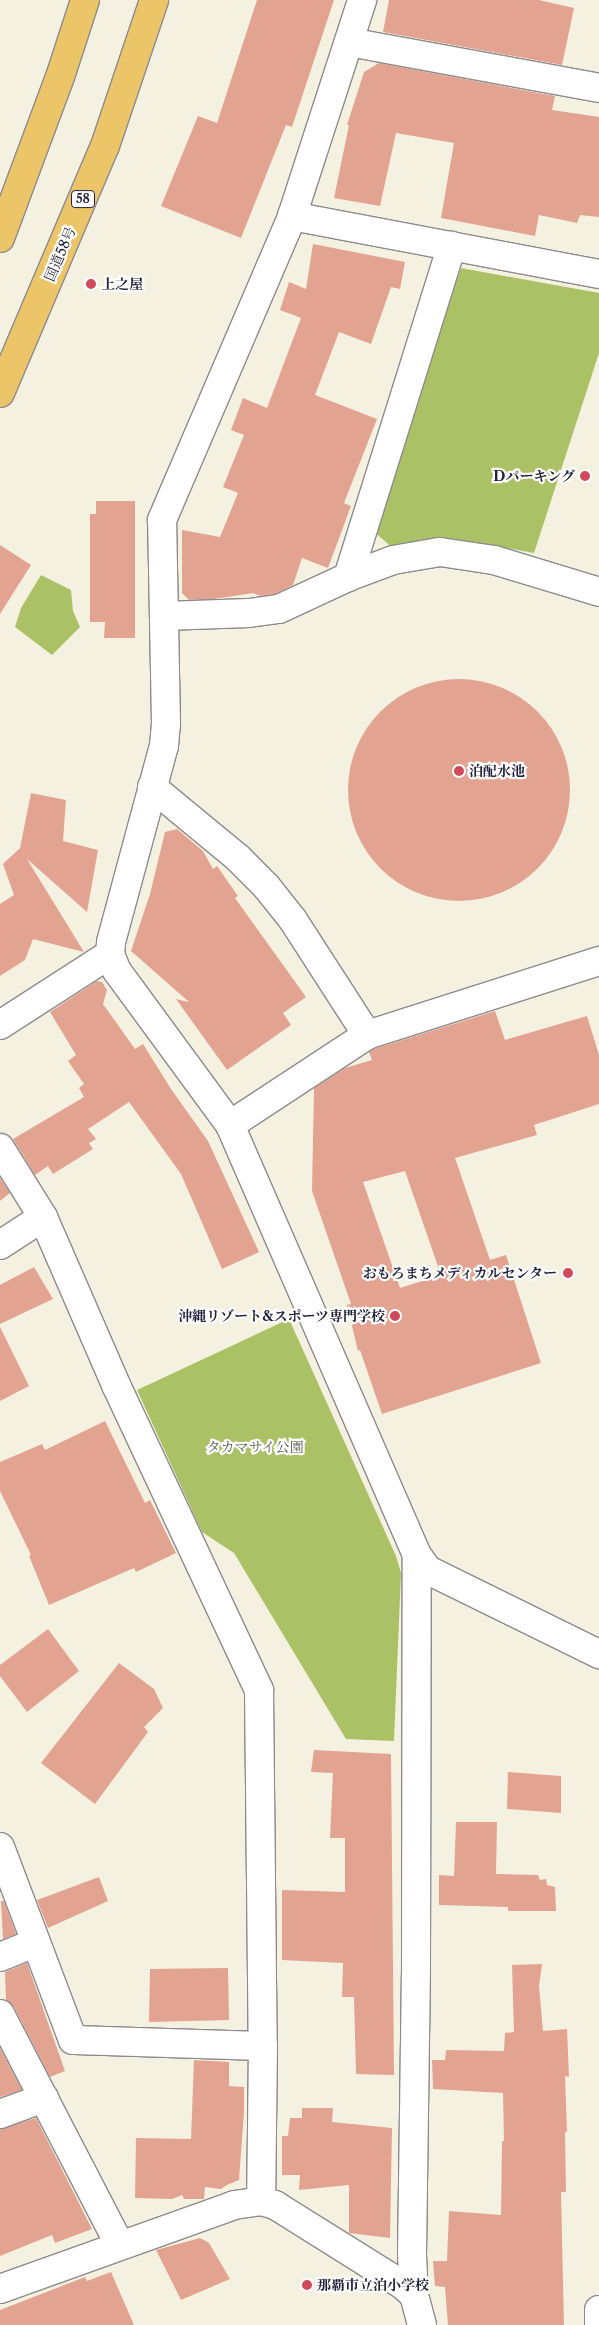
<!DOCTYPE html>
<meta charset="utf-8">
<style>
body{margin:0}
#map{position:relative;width:599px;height:2325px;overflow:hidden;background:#f5f1e1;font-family:"Libre Caslon Text","Noto Serif JP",serif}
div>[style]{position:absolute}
.green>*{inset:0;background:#aac166}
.building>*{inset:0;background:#e3a391}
.round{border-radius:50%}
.roads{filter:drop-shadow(1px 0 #8c8a8e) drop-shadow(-1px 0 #8c8a8e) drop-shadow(0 1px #8c8a8e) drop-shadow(0 -1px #8c8a8e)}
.minor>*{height:28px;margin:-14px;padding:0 14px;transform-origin:14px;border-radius:14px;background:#fff}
.tertiary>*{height:28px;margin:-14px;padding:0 14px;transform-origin:14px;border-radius:14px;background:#fff}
.trunk>*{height:28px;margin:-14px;padding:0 14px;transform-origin:14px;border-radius:14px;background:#edc569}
.dots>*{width:14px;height:14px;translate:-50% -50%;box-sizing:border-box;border:2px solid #fff;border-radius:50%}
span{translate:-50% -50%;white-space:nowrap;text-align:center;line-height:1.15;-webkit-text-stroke:4.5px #fff;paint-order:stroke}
.shield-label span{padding:1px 4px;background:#fff;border:1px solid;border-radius:4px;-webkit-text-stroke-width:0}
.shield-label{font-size:12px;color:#22223b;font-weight:700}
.street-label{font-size:14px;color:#22223b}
.poi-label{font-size:14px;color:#22223b;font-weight:700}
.left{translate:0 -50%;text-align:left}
.right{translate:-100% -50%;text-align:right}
.park-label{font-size:14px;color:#525a4a}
</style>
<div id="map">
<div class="green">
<i style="clip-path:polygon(461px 268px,599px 293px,599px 353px,534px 553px,456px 539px,426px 539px,394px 549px,373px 531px)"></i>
<i style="clip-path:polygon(41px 575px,71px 590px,73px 611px,80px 627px,52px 655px,15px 627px,21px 608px)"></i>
<i style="clip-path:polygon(289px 1319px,396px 1556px,401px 1573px,394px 1741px,346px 1739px,234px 1553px,202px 1532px,137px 1390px)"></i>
</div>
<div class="building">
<i style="clip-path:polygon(257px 0,334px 0,292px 127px,286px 125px,241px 238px,161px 206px,198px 116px,217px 123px)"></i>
<i style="clip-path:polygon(389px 0,539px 0,574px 8px,562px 65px,383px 32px)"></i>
<i style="clip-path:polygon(379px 63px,555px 96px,552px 110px,599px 117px,599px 217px,580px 215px,577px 223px,539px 215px,535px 236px,441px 218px,454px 143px,396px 133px,380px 206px,334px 198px,349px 125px,347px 125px,364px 72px)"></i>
<i style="clip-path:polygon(313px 244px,405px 262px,400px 289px,391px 287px,371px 344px,339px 332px,315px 395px,377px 419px,344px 503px,351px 506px,328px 568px,302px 558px,293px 585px,275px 594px,261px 596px,253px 593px,214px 599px,189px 600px,182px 593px,182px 530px,220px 537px,238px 493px,223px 487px,244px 435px,231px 430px,243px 398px,267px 408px,301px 318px,280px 310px,289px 282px,306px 289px)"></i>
<i style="clip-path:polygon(96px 501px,135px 501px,135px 638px,104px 638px,105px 622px,90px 622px,90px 514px,96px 514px)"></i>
<i style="clip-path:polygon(0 545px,31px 565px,0 614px)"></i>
<i class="round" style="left:348px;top:679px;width:222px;height:222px"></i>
<i style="clip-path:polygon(31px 793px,66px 800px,63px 841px,98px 850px,87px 912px,27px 859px,84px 952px,33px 939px,25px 960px,0 976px,0 904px,14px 895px,3px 864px,20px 848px)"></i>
<i style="clip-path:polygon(177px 829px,203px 851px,213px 869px,217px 866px,238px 896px,235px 898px,306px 997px,283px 1013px,291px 1025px,227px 1070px,176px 999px,189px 1002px,131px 951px,150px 894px,165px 832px)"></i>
<i style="clip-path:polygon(97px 981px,102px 982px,107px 990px,103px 1004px,135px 1049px,143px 1044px,171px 1089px,208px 1141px,259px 1252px,222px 1269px,181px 1174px,129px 1102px,88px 1129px,96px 1139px,89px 1143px,93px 1149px,53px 1174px,48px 1166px,35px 1175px,13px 1139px,84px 1097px,79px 1088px,84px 1084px,68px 1061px,76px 1055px,50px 1012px)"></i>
<i style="clip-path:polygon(evenodd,495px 1011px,505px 1040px,587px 1016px,599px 1055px,599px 1104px,534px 1125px,537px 1135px,455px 1158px,490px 1260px,506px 1255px,541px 1363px,382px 1414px,360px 1350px,358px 1351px,347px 1305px,351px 1304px,312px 1191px,314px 1088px,345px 1068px,372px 1060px,369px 1052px,374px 1049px,495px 1011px,405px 1171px,441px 1275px,400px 1288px,363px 1182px,405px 1171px)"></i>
<i style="clip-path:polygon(0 1178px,10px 1193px,0 1201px)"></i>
<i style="clip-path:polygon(34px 1267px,53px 1299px,0 1324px,0 1285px)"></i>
<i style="clip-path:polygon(0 1327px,29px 1386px,0 1401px)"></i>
<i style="clip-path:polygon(105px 1421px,145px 1503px,150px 1500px,176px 1553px,136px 1572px,134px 1568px,49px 1605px,29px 1556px,31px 1555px,0 1491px,0 1462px,42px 1444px,45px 1450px)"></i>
<i style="clip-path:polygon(48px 1629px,79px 1671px,27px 1712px,0 1676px,0 1665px)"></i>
<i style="clip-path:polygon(119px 1663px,154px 1689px,163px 1708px,144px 1727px,148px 1732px,95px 1804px,41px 1763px)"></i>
<i style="clip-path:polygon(314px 1750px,391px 1754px,394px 2075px,356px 2074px,354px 1997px,342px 1997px,343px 1963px,282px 1960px,282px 1890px,345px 1892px,345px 1838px,330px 1838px,333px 1773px,311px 1772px)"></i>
<i style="clip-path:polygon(508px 1772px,561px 1776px,561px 1813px,507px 1809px)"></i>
<i style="clip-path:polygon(456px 1822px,497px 1822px,496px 1874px,538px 1875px,540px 1880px,546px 1879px,547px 1885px,555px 1887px,556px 1911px,508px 1911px,508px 1907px,439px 1905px,439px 1875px,454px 1876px)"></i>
<i style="clip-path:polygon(99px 1877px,108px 1901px,48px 1928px,37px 1900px)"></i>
<i style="clip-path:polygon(1px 1901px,4px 1901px,16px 1934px,3px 1939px)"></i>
<i style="clip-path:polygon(27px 1963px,65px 2071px,50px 2077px,14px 2007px,6px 2000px,5px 1972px)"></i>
<i style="clip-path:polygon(542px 1964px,539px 1986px,543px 2031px,567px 2029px,569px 2077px,565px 2076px,567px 2132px,565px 2132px,566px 2192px,561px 2192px,564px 2325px,448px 2325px,445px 2287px,435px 2286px,433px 2261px,447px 2261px,449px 2211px,501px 2215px,502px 2141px,504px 2141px,503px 2093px,433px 2089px,432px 2060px,445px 2060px,446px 2050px,504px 2051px,505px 2033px,514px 2032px,512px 1965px)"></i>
<i style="clip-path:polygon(228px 1968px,229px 2020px,149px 2022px,150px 1969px)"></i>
<i style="clip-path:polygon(0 2048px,22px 2090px,0 2097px)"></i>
<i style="clip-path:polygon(194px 2060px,229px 2062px,229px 2086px,244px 2087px,244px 2112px,239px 2180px,227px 2185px,221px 2189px,205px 2187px,204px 2199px,184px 2199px,182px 2195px,172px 2199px,135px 2198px,136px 2138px,191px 2139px)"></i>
<i style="clip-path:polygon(302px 2108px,333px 2108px,332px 2122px,392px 2128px,390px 2238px,349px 2233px,349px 2185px,299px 2190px,300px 2175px,282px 2175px,282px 2136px,288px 2136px,290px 2118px,302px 2118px)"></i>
<i style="clip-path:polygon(36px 2118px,92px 2229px,55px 2243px,52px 2235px,0 2256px,0 2129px)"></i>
<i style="clip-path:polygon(200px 2238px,209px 2243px,230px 2279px,181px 2300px,156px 2250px)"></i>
<i style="clip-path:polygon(111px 2272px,134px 2325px,0 2325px,0 2310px,85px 2277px,87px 2281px)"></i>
</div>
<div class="roads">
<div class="minor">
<i style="left:349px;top:42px;width:254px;rotate:10.4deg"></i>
<i style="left:348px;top:577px;width:347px;rotate:-72.6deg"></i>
<i style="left:165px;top:616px;width:84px;rotate:-2deg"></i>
<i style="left:249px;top:613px;width:30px;rotate:-8deg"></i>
<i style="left:279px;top:609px;width:76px;rotate:-24.9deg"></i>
<i style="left:348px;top:577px;width:48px;rotate:-20.7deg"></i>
<i style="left:393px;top:560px;width:48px;rotate:-9.7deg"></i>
<i style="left:440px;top:552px;width:55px;rotate:8.4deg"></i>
<i style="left:494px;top:560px;width:110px;rotate:16.9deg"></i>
<i style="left:152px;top:787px;width:112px;rotate:39.5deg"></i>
<i style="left:238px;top:858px;width:40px;rotate:45deg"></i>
<i style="left:266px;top:886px;width:43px;rotate:51.5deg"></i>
<i style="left:293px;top:920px;width:137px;rotate:57.2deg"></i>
<i style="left:110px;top:954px;width:18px;rotate:68deg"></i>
<i style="left:117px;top:971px;width:191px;rotate:53.7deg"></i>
<i style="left:230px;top:1125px;width:164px;rotate:-33.3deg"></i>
<i style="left:367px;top:1035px;width:244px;rotate:-17.7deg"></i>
<i style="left:0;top:1025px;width:131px;rotate:-32.8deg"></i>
<i style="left:110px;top:954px;width:12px;rotate:-85deg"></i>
<i style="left:111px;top:942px;width:203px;rotate:-74.9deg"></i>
<i style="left:164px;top:746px;width:22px;rotate:-85deg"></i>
<i style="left:166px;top:724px;width:204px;rotate:-91.1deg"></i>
<i style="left:162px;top:520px;width:331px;rotate:-66.8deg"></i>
<i style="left:292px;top:216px;width:227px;rotate:-72deg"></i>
<i style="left:230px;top:1125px;width:469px;rotate:66.5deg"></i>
<i style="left:417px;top:1555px;width:19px;rotate:54deg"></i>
<i style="left:428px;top:1570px;width:191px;rotate:26.2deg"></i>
<i style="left:0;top:1148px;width:81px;rotate:58.1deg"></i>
<i style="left:43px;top:1217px;width:185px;rotate:66.5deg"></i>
<i style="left:117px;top:1387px;width:335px;rotate:64.9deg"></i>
<i style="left:259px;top:1690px;width:356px;rotate:89.4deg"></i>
<i style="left:263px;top:2046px;width:155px;rotate:90.7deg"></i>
<i style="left:0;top:1245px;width:51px;rotate:-33.1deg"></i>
<i style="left:0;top:1847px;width:206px;rotate:69.3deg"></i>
<i style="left:73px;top:2040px;width:190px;rotate:1.8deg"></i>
<i style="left:0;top:1957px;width:38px;rotate:-22deg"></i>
<i style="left:0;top:2014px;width:259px;rotate:62.6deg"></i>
<i style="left:0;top:2114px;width:47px;rotate:-20deg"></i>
<i style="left:0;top:2289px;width:249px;rotate:-19.7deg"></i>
<i style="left:234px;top:2205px;width:27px;rotate:-8deg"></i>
<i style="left:261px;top:2201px;width:15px;rotate:16deg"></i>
<i style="left:275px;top:2205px;width:151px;rotate:32deg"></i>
<i style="left:403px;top:2285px;width:15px;rotate:42deg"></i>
<i style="left:414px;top:2295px;width:31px;rotate:75deg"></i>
<i style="left:414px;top:2295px;width:40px;rotate:-92.9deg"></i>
<i style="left:412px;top:2255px;width:287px;rotate:-89.2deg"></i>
<i style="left:416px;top:1968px;width:413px;rotate:-89.9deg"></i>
</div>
<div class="tertiary">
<i style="left:292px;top:216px;width:312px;rotate:10.7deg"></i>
<i style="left:599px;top:2325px;width:15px;rotate:-90deg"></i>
</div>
<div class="trunk">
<i style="left:0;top:238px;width:172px;rotate:-69.6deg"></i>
<i style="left:60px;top:77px;width:81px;rotate:-72deg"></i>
<i style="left:0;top:393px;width:268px;rotate:-67deg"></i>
<i style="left:105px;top:146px;width:154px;rotate:-71.4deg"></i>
</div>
</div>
<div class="dots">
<i style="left:91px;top:284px;background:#d1495b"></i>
<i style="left:585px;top:476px;background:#d1495b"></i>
<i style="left:459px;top:771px;background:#d1495b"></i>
<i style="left:568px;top:1273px;background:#d1495b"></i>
<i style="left:395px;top:1316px;background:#d1495b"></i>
<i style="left:307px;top:2285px;background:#d1495b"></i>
</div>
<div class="shield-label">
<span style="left:83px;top:199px">58</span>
</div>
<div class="street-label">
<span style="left:60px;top:254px;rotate:-67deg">国道58号</span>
</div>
<div class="poi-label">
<span class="left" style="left:101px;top:284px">上之屋</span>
<span class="right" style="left:575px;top:476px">Dパーキング</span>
<span class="left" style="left:469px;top:771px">泊配水池</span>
<span class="right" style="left:557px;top:1273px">おもろまちメディカルセンター</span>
<span class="right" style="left:385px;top:1316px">沖縄リゾート&amp;スポーツ専門学校</span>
<span class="left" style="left:317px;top:2285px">那覇市立泊小学校</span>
</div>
<div class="park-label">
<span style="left:255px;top:1447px">タカマサイ公園</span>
</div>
</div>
